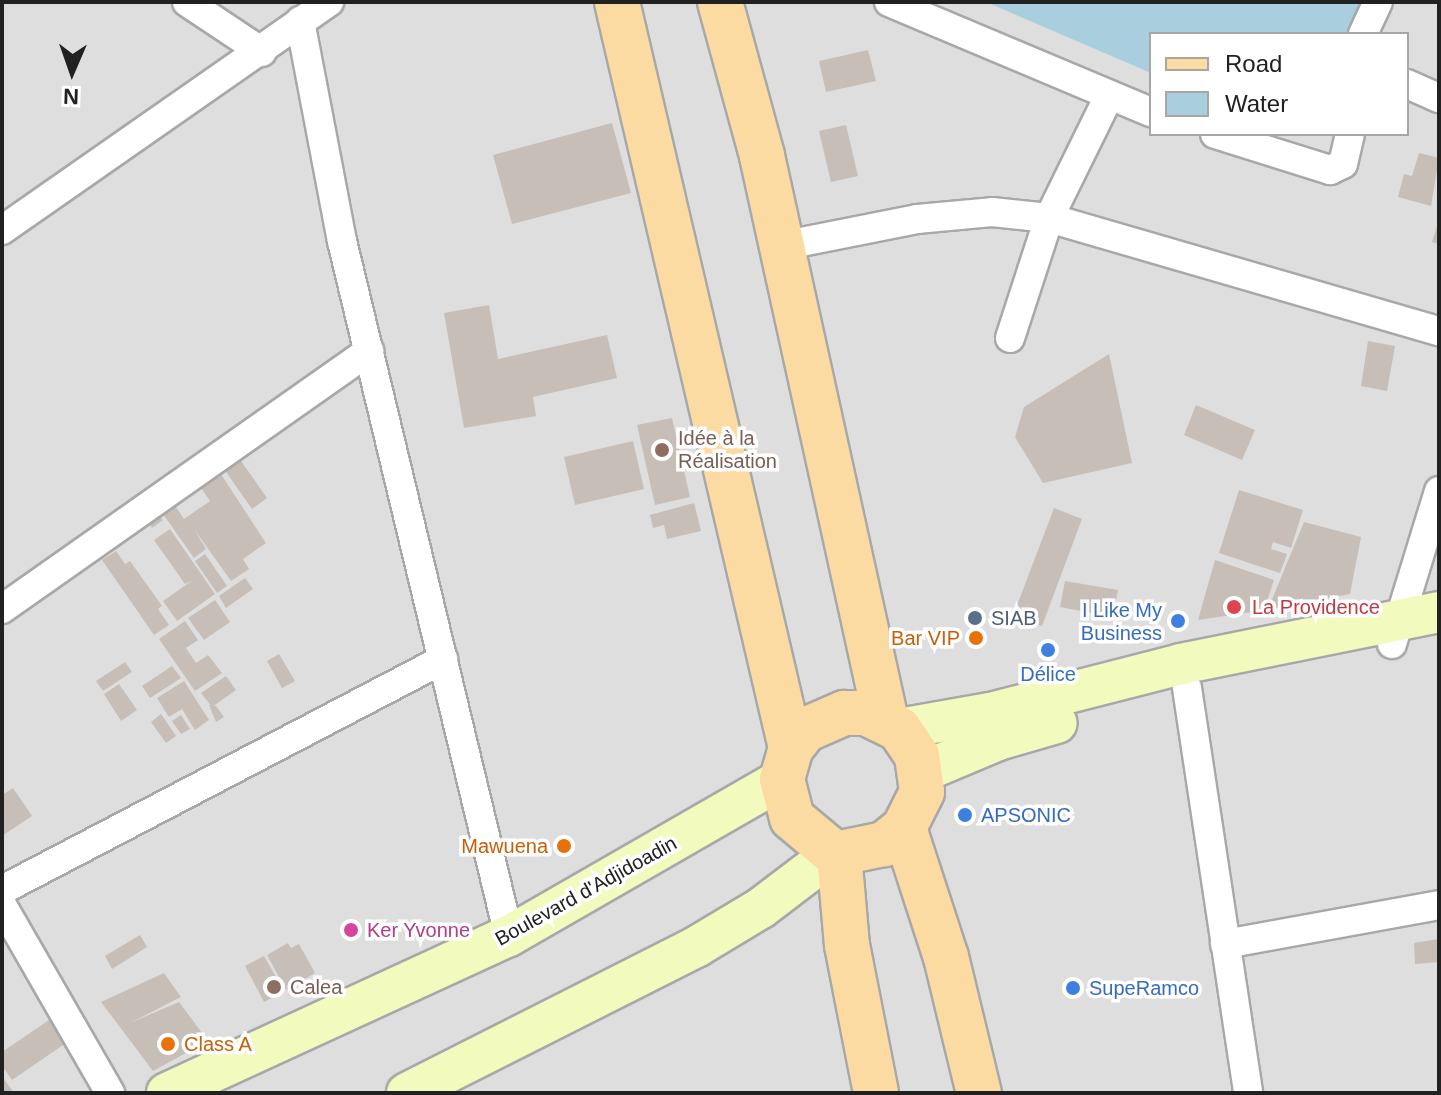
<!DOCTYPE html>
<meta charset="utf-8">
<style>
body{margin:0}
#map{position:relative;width:1441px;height:1095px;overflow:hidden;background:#f1efe8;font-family:Arial,sans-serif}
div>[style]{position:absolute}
.residential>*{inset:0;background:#dfdede}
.water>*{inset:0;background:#a9cfde}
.building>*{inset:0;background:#c6beb7}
.roads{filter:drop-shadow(2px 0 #a8a8a8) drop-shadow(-2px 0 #a8a8a8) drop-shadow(0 2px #a8a8a8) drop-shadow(0 -2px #a8a8a8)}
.minor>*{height:28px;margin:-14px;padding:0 14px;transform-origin:14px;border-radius:14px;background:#fff}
.secondary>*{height:40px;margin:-20px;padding:0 20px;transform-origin:20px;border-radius:20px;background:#f3fabe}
.primary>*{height:44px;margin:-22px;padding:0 22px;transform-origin:22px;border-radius:22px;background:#fcdba3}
.dots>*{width:22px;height:22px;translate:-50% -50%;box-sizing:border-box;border:4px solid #fff;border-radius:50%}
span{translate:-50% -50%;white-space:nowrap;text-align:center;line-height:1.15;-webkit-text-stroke:7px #fff;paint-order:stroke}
.education-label{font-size:20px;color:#785e54}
.left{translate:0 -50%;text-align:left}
.health-label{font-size:20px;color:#be3a42}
.shop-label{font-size:20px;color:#366cbe}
.right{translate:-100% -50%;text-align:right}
.service-label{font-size:20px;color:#4e5e75}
.food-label{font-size:20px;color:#c56008}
.street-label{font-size:20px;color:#212121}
.hotel-label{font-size:20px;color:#b23c85}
.frame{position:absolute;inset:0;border:4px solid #212121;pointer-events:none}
.legend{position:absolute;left:1149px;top:32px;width:260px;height:104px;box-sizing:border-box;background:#fff;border:2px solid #a6a6a6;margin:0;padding:10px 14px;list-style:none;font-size:24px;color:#212121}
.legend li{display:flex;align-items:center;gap:16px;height:40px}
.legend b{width:40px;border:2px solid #a6a6a6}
.north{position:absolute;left:32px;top:32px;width:80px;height:80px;-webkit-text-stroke:6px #fff;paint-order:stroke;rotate:182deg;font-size:22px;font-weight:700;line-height:32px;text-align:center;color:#212121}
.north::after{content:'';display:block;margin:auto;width:28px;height:36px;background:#212121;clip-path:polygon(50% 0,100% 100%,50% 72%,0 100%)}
</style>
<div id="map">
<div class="residential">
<i style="clip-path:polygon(evenodd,2px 2px,1439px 2px,1439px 1093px,2px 1093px,2px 2px,1151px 34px,1407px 34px,1407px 134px,1151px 134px,1151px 34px)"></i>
</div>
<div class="water">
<i style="clip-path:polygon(986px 2px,1361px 2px,1356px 34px,1151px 34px,1151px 73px)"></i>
</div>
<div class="building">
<i style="clip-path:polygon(868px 50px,876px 81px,826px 92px,819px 61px)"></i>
<i style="clip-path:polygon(612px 123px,631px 193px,512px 224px,493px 155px)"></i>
<i style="clip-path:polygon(846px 125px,858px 176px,831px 182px,819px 131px)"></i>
<i style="clip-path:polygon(1419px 153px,1439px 158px,1431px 206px,1398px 197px,1404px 174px,1412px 176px)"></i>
<i style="clip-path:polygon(1438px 223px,1439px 223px,1439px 244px,1432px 242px)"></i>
<i style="clip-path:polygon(489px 305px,498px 359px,607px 335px,617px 378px,533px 397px,536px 416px,464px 428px,444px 313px)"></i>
<i style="clip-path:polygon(1368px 341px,1395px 346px,1387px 391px,1361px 386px)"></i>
<i style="clip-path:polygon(1109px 354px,1132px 463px,1043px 483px,1015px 437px,1024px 407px)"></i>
<i style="clip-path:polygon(1196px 405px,1255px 430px,1242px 460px,1184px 435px)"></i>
<i style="clip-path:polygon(672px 418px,690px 497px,655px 505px,637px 425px)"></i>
<i style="clip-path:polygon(633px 441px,644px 489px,575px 505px,564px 457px)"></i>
<i style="clip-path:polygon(234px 451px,267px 498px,252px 509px,219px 462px)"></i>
<i style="clip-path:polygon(215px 465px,266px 543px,243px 559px,249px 569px,231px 581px,194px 529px,206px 549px,194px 558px,156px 504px,168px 495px,184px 519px,210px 501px,195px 479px)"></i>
<i style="clip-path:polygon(1239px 490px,1303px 510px,1291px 548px,1273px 542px,1271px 549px,1287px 554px,1280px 573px,1219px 553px)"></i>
<i style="clip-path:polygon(694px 503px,701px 531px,667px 539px,664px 525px,653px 528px,650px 515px)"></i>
<i style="clip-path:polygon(153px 507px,163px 520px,152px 528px,143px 514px)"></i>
<i style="clip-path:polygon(1054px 508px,1082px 519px,1042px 626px,1013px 616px)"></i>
<i style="clip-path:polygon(1304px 522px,1361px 537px,1350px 594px,1268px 609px)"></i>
<i style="clip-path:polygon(170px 529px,215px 594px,177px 621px,163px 601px,193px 580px,185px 584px,154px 540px)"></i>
<i style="clip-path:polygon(116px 551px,125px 564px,130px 561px,162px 606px,158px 609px,169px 625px,154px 635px,102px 560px)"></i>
<i style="clip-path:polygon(205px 554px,227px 586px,217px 593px,195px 561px)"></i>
<i style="clip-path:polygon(1215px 560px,1274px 580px,1264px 610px,1198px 620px)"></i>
<i style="clip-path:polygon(245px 578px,253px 589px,226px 608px,219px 596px)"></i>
<i style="clip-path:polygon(1065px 581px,1118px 590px,1113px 617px,1060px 607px)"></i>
<i style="clip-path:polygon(215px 600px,230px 622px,204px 640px,188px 618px)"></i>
<i style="clip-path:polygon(185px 621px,198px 640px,186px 648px,196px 663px,208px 655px,222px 673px,195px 691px,159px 639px)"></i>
<i style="clip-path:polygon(279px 654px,295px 681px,282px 688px,267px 661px)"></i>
<i style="clip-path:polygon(125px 662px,132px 672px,103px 691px,96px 681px)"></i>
<i style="clip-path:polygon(172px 666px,181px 678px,150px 698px,142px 686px)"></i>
<i style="clip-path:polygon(226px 676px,236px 690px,212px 707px,201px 693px)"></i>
<i style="clip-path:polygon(184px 681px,209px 720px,195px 730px,182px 709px,169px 717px,157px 698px)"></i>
<i style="clip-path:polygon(119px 684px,137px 710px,121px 721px,104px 694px)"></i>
<i style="clip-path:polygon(209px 705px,216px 706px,224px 717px,216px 722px)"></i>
<i style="clip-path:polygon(161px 714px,176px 736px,166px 743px,151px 722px)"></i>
<i style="clip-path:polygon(181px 715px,190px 729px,181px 734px,172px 721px)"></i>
<i style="clip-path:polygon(13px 788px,32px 816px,2px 836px,2px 795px)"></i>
<i style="clip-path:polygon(140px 935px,147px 947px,112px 969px,105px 956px)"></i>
<i style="clip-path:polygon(1438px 939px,1439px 962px,1415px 964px,1414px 943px)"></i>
<i style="clip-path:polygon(288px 943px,291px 948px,299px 944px,315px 973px,286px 990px,267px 955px)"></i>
<i style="clip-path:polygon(264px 956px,284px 991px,264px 1002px,245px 966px)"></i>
<i style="clip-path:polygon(164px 973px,181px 997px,130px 1023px,179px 1002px,208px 1041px,153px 1071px,101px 1002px)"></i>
<i style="clip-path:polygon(49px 1020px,66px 1043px,12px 1080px,2px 1066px,2px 1052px)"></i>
<i style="clip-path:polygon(2px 1076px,14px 1093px,2px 1093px)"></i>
</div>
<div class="roads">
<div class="minor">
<i style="left:187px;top:2px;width:90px;rotate:33.7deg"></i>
<i style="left:889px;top:2px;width:284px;rotate:22.8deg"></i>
<i style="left:300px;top:21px;width:224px;rotate:79.2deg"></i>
<i style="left:342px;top:241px;width:715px;rotate:76.49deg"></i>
<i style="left:1363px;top:34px;width:35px;rotate:-65deg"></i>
<i style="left:1407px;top:84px;width:35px;rotate:24deg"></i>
<i style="left:1215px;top:134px;width:121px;rotate:17.4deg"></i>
<i style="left:1330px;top:170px;width:14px;rotate:-25deg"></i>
<i style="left:1343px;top:164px;width:31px;rotate:-77deg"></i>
<i style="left:2px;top:230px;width:399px;rotate:-34.9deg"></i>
<i style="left:781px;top:246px;width:139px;rotate:-11.2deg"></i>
<i style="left:917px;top:219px;width:75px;rotate:-5.3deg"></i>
<i style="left:992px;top:212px;width:57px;rotate:6deg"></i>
<i style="left:1049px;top:218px;width:134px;rotate:-63.8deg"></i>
<i style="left:1010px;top:338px;width:126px;rotate:-72deg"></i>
<i style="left:1049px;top:218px;width:406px;rotate:16.2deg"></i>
<i style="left:2px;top:609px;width:449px;rotate:-35.1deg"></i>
<i style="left:1392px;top:644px;width:160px;rotate:-72.9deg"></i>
<i style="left:1187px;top:688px;width:410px;rotate:81.4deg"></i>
<i style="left:2px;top:890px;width:498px;rotate:-27.6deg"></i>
<i style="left:2px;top:905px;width:217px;rotate:60.1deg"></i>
<i style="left:1225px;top:944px;width:218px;rotate:-10.3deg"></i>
</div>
<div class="secondary">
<i style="left:899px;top:729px;width:92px;rotate:-10deg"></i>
<i style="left:990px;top:713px;width:197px;rotate:-14.4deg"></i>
<i style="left:1181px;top:664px;width:263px;rotate:-11.4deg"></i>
<i style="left:922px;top:772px;width:82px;rotate:-22.8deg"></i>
<i style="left:998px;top:740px;width:61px;rotate:-16.1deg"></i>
<i style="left:167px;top:1093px;width:376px;rotate:-24.7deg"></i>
<i style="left:509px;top:936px;width:315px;rotate:-29.9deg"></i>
<i style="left:407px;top:1093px;width:324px;rotate:-26.8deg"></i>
<i style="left:696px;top:947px;width:76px;rotate:-31deg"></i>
<i style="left:761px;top:908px;width:89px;rotate:-37.3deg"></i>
</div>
<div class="primary">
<i style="left:617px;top:2px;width:766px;rotate:76.87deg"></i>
<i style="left:720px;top:2px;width:160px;rotate:74.7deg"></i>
<i style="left:762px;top:156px;width:578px;rotate:77.62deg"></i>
<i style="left:844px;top:713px;width:22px"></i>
<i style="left:866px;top:713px;width:37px;rotate:26deg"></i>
<i style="left:899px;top:729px;width:32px;rotate:56deg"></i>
<i style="left:917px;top:756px;width:36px;rotate:82deg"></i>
<i style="left:922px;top:792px;width:40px;rotate:116.6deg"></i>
<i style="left:904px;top:828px;width:26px;rotate:141deg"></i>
<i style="left:884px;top:844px;width:50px;rotate:168.5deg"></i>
<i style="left:835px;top:854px;width:56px;rotate:-140.1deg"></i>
<i style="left:792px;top:818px;width:40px;rotate:-104.4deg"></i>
<i style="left:782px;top:779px;width:32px;rotate:-74deg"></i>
<i style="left:791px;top:748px;width:23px;rotate:-52deg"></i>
<i style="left:805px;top:730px;width:43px;rotate:-23.6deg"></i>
<i style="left:904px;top:828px;width:136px;rotate:72deg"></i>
<i style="left:946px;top:957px;width:140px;rotate:76.4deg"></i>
<i style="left:839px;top:854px;width:91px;rotate:85deg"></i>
<i style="left:847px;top:945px;width:151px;rotate:78.9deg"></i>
</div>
</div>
<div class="dots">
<i style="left:662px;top:450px;background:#8d6e63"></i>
<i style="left:1234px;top:607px;background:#e0444e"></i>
<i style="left:975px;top:618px;background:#5c6f8a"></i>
<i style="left:1178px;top:621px;background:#3f7fe0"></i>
<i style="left:976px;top:638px;background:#e8710a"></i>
<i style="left:1048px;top:650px;background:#3f7fe0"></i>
<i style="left:965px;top:815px;background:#3f7fe0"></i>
<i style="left:564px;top:846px;background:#e8710a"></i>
<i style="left:351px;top:930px;background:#d1479c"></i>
<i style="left:274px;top:987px;background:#8d6e63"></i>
<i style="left:1073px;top:988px;background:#3f7fe0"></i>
<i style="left:168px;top:1044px;background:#e8710a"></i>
</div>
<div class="education-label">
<span class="left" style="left:678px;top:450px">Idée à la<br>Réalisation</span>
<span class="left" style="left:290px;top:987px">Calea</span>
</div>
<div class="health-label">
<span class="left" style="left:1252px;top:607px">La Providence</span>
</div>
<div class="shop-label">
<span class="right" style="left:1162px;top:622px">I Like My<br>Business</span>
<span style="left:1048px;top:674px">Délice</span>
<span class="left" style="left:981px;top:815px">APSONIC</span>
<span class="left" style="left:1089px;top:988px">SupeRamco</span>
</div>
<div class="service-label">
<span class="left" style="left:991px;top:618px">SIAB</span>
</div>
<div class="food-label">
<span class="right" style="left:960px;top:638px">Bar VIP</span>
<span class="right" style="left:548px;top:846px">Mawuena</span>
<span class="left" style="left:184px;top:1044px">Class A</span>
</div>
<div class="street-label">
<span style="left:586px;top:891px;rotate:-29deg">Boulevard d'Adjidoadin</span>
</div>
<div class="hotel-label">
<span class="left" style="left:367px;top:930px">Ker Yvonne</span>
</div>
<div class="frame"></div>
<ul class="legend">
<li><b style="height:10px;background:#fcdba3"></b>Road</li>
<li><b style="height:22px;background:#a9cfde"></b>Water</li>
</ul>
<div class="north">N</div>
</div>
